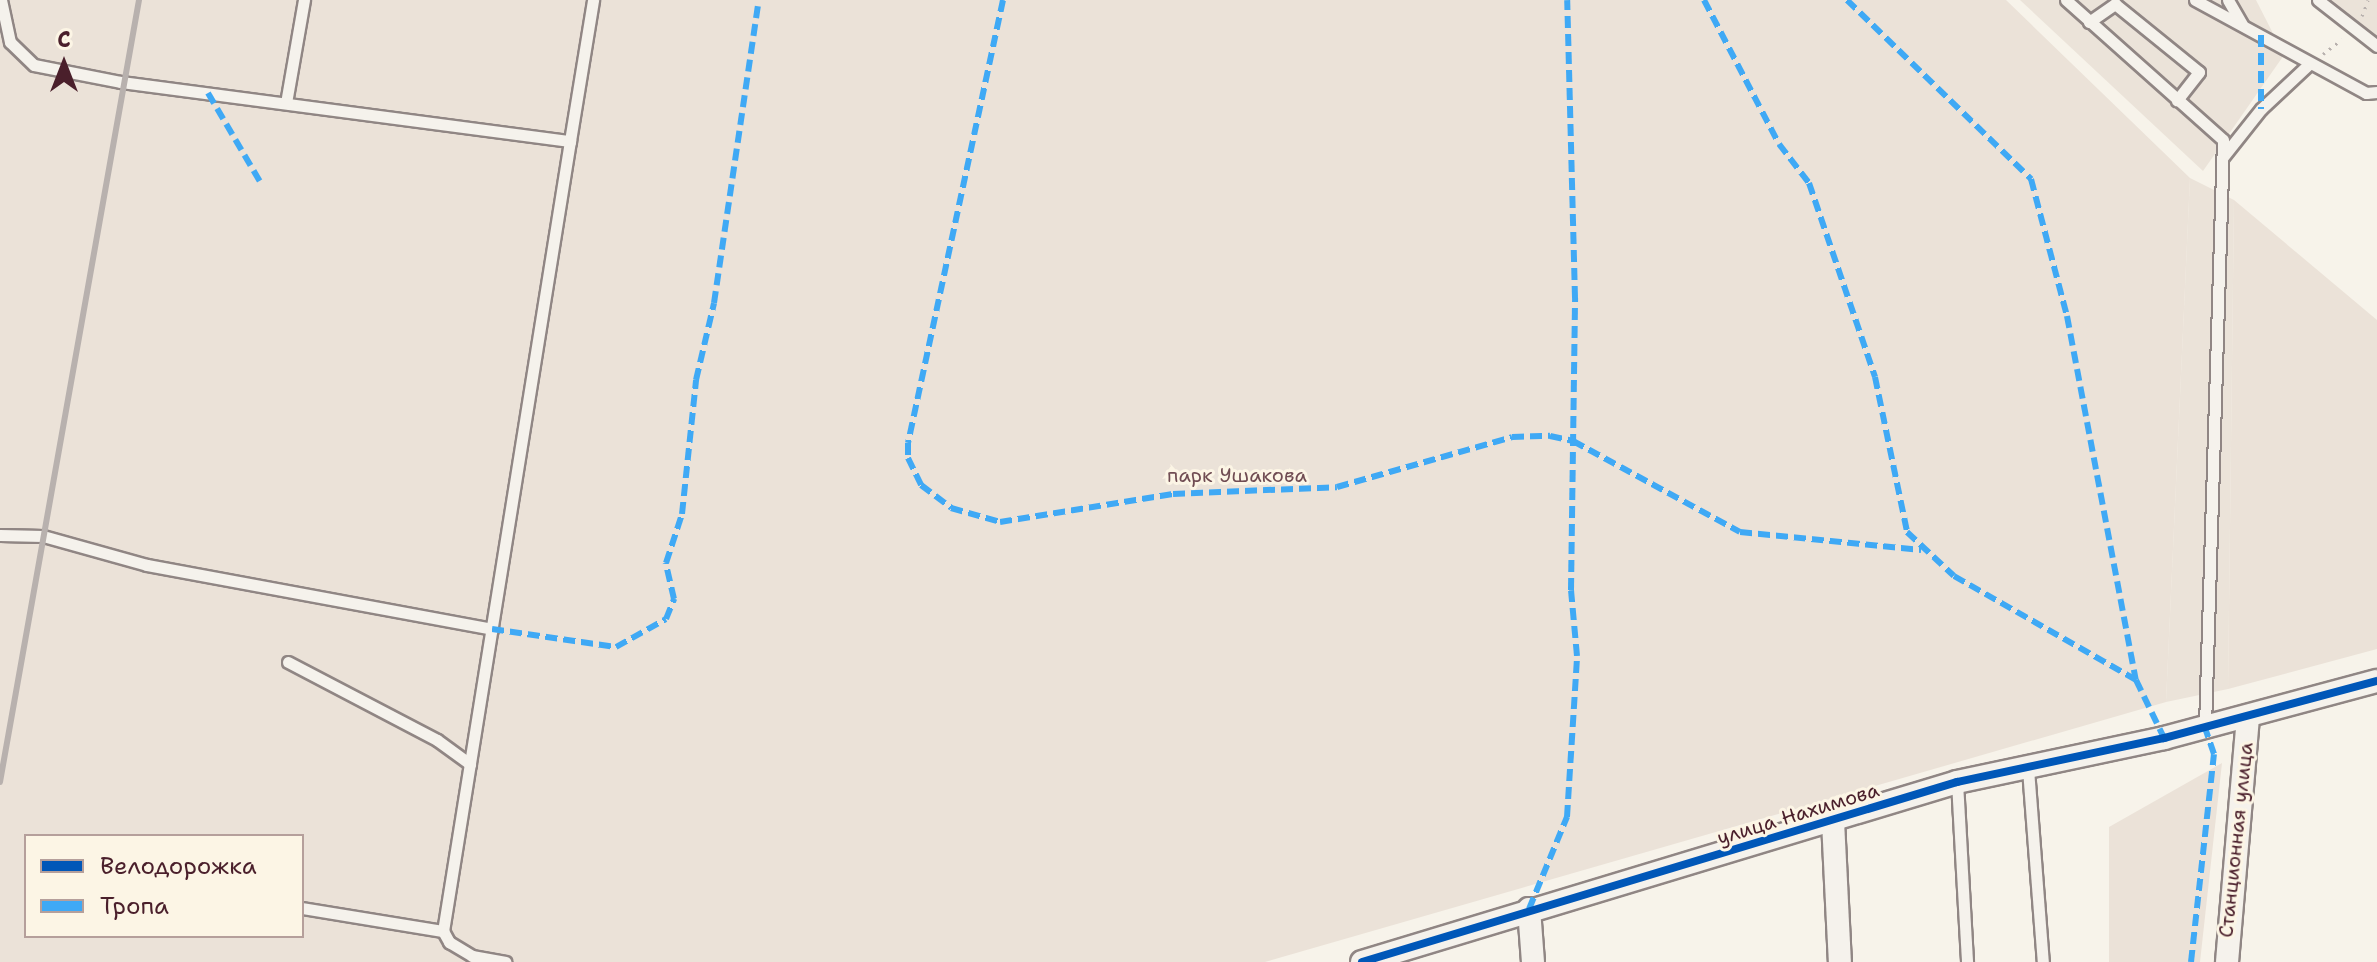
<!DOCTYPE html>
<meta charset="utf-8">
<style>
body{margin:0}
#map{position:relative;width:2377px;height:962px;overflow:hidden;background:#f7f3ea;font-family:"Shantell Sans",sans-serif}
div>[style]{position:absolute}
.built>*{inset:0;background:#ebe3d9}
.green>*{inset:0;background:#ebe2d8}
.path>*{height:3px;margin-top:-1.5px;transform-origin:0;background:repeating-linear-gradient(90deg,#b8b1ae 0 2px,transparent 0 8px)}
.roads{filter:drop-shadow(2px 0 #908684) drop-shadow(-2px 0 #908684) drop-shadow(0 2px #908684) drop-shadow(0 -2px #908684)}
.service>*{height:11px;margin:-5.5px;padding:0 5.5px;transform-origin:5.5px;border-radius:5.5px;background:#f5f2ec}
.minor>*{height:22px;margin:-11px;padding:0 11px;transform-origin:11px;border-radius:11px;background:#f5f2ec}
.rail>*{height:6px;margin:-3px;padding:0 3px;transform-origin:3px;border-radius:3px;background:#b8b1ae}
.quiet>*{height:6px;margin-top:-3px;transform-origin:0;background:repeating-linear-gradient(90deg,#3fa9f5 0 12px,transparent 0 18px)}
.cycleway>*{height:8px;margin:-4px;padding:0 4px;transform-origin:4px;border-radius:4px;background:#0057b8}
span{translate:-50% -50%;white-space:nowrap;text-align:center;line-height:1.15;-webkit-text-stroke:6px #fcf5e5;paint-order:stroke}
.park-label{font-size:20px;color:#704c53}
.street-label{font-size:20px;color:#4a1f2b}
.legend{position:absolute;left:24px;top:834px;width:280px;height:104px;box-sizing:border-box;background:#fcf5e5;border:2px solid #b59f9b;margin:0;padding:10px 14px;list-style:none;font-size:24px;color:#4a1f2b}
.legend li{display:flex;align-items:center;gap:16px;height:40px}
.legend b{width:40px;border:2px solid #b59f9b}
.north{position:absolute;left:24px;top:24px;width:80px;height:80px;-webkit-text-stroke:6px #fcf5e5;paint-order:stroke;rotate:0deg;font-size:22px;font-weight:700;line-height:32px;text-align:center;color:#4a1f2b}
.north::after{content:'';display:block;margin:auto;width:28px;height:36px;background:#4a1f2b;clip-path:polygon(50% 0,100% 100%,50% 72%,0 100%)}
</style>
<div id="map">
<div class="built">
<i style="clip-path:polygon(2020px 0,2256px 0,2284px 55px,2203px 171px)"></i>
<i style="clip-path:polygon(2325px 0,2377px 0,2377px 38px,2358px 25px)"></i>
<i style="clip-path:polygon(2190px 178px,2234px 200px,2228px 689px,2166px 702px)"></i>
</div>
<div class="green">
<i style="clip-path:polygon(evenodd,0 0,2006px 0,2190px 178px,2166px 702px,1265px 962px,0 962px,0 0,26px 836px,302px 836px,302px 936px,26px 936px,26px 836px)"></i>
<i style="clip-path:polygon(2234px 200px,2377px 320px,2377px 649px,2228px 689px)"></i>
<i style="clip-path:polygon(2222px 763px,2200px 962px,2109px 962px,2109px 827px)"></i>
</div>
<div class="path">
<i style="left:2362px;top:16px;width:17px;rotate:-69deg"></i>
<i style="left:2323px;top:54px;width:24px;rotate:-38deg"></i>
</div>
<div class="roads">
<div class="service">
<i style="left:1px;top:0;width:43px;rotate:77.9deg"></i>
<i style="left:10px;top:42px;width:33px;rotate:44deg"></i>
<i style="left:34px;top:65px;width:89px;rotate:11.1deg"></i>
<i style="left:121px;top:82px;width:453px;rotate:7.5deg"></i>
<i style="left:570px;top:141px;width:800px;rotate:99.13deg"></i>
<i style="left:443px;top:931px;width:13px;rotate:61deg"></i>
<i style="left:449px;top:942px;width:27px;rotate:31deg"></i>
<i style="left:472px;top:956px;width:34px;rotate:10deg"></i>
<i style="left:2066px;top:0;width:210px;rotate:41.7deg"></i>
<i style="left:2223px;top:140px;width:587px;rotate:91.76deg"></i>
<i style="left:2195px;top:0;width:195px;rotate:28.5deg"></i>
<i style="left:2366px;top:93px;width:11px;rotate:-5deg"></i>
<i style="left:2228px;top:0;width:28px;rotate:60deg"></i>
<i style="left:2318px;top:0;width:75px;rotate:37.9deg"></i>
<i style="left:2089px;top:22px;width:32px;rotate:-35deg"></i>
<i style="left:2115px;top:4px;width:108px;rotate:39deg"></i>
<i style="left:2199px;top:72px;width:36px;rotate:128deg"></i>
<i style="left:286px;top:103px;width:105px;rotate:-80.1deg"></i>
<i style="left:570px;top:141px;width:143px;rotate:-80.7deg"></i>
<i style="left:2222px;top:158px;width:63px;rotate:-51.5deg"></i>
<i style="left:2261px;top:109px;width:67px;rotate:-43.2deg"></i>
<i style="left:0;top:535px;width:43px;rotate:1.3deg"></i>
<i style="left:43px;top:536px;width:108px;rotate:15.6deg"></i>
<i style="left:147px;top:565px;width:351px;rotate:10.5deg"></i>
<i style="left:288px;top:662px;width:168px;rotate:27.6deg"></i>
<i style="left:437px;top:740px;width:41px;rotate:36deg"></i>
<i style="left:2028px;top:769px;width:194px;rotate:85.6deg"></i>
<i style="left:1957px;top:782px;width:180px;rotate:86.8deg"></i>
<i style="left:302px;top:908px;width:143px;rotate:9.3deg"></i>
</div>
<div class="minor">
<i style="left:1833px;top:821px;width:141px;rotate:87.2deg"></i>
<i style="left:1529px;top:909px;width:53px;rotate:85.7deg"></i>
<i style="left:1362px;top:962px;width:622px;rotate:-16.83deg"></i>
<i style="left:1957px;top:782px;width:212px;rotate:-12deg"></i>
<i style="left:2164px;top:738px;width:220px;rotate:-15deg"></i>
<i style="left:2227px;top:962px;width:246px;rotate:-85.1deg"></i>
</div>
</div>
<div class="rail">
<i style="left:0;top:782px;width:794px;rotate:-79.92deg"></i>
</div>
<div class="quiet">
<i style="left:1003px;top:0;width:453px;rotate:102.1deg"></i>
<i style="left:908px;top:443px;width:15px;rotate:90deg"></i>
<i style="left:908px;top:458px;width:30px;rotate:64deg"></i>
<i style="left:921px;top:485px;width:38px;rotate:37deg"></i>
<i style="left:951px;top:508px;width:51px;rotate:15.9deg"></i>
<i style="left:1000px;top:522px;width:175px;rotate:-9.2deg"></i>
<i style="left:1173px;top:494px;width:164px;rotate:-2.4deg"></i>
<i style="left:1337px;top:487px;width:182px;rotate:-15.9deg"></i>
<i style="left:1512px;top:437px;width:38px;rotate:-2deg"></i>
<i style="left:1550px;top:436px;width:24px;rotate:12deg"></i>
<i style="left:1573px;top:441px;width:190px;rotate:28.6deg"></i>
<i style="left:1740px;top:532px;width:182px;rotate:5.7deg"></i>
<i style="left:1704px;top:0;width:162px;rotate:62.5deg"></i>
<i style="left:1779px;top:144px;width:49px;rotate:52.4deg"></i>
<i style="left:1809px;top:183px;width:205px;rotate:71.2deg"></i>
<i style="left:1875px;top:377px;width:158px;rotate:78.3deg"></i>
<i style="left:1907px;top:532px;width:64px;rotate:43.1deg"></i>
<i style="left:1954px;top:576px;width:210px;rotate:29.7deg"></i>
<i style="left:2136px;top:680px;width:64px;rotate:64.2deg"></i>
<i style="left:1847px;top:0;width:257px;rotate:44.2deg"></i>
<i style="left:2031px;top:179px;width:142px;rotate:75.3deg"></i>
<i style="left:2067px;top:316px;width:370px;rotate:79.3deg"></i>
<i style="left:2261px;top:35px;width:74px;rotate:90deg"></i>
<i style="left:208px;top:93px;width:107px;rotate:59.6deg"></i>
<i style="left:492px;top:629px;width:125px;rotate:8.3deg"></i>
<i style="left:616px;top:647px;width:57px;rotate:-29.2deg"></i>
<i style="left:666px;top:619px;width:22px;rotate:-68deg"></i>
<i style="left:674px;top:599px;width:37px;rotate:-103deg"></i>
<i style="left:666px;top:563px;width:52px;rotate:-71.9deg"></i>
<i style="left:682px;top:514px;width:135px;rotate:-84deg"></i>
<i style="left:696px;top:380px;width:79px;rotate:-76.8deg"></i>
<i style="left:714px;top:303px;width:306px;rotate:-81.6deg"></i>
<i style="left:1529px;top:909px;width:100px;rotate:-67.6deg"></i>
<i style="left:1567px;top:817px;width:161px;rotate:-86.4deg"></i>
<i style="left:1577px;top:656px;width:66px;rotate:-95.2deg"></i>
<i style="left:1571px;top:590px;width:292px;rotate:-89.2deg"></i>
<i style="left:1575px;top:298px;width:298px;rotate:-91.5deg"></i>
<i style="left:2191px;top:962px;width:209px;rotate:-83.7deg"></i>
<i style="left:2214px;top:754px;width:28px;rotate:-109deg"></i>
</div>
<div class="cycleway">
<i style="left:1362px;top:962px;width:622px;rotate:-16.83deg"></i>
<i style="left:1957px;top:782px;width:212px;rotate:-12deg"></i>
<i style="left:2164px;top:738px;width:220px;rotate:-15deg"></i>
</div>
<div class="park-label">
<span style="left:1237px;top:475px">парк Ушакова</span>
</div>
<div class="street-label">
<span style="left:1798px;top:814px;rotate:-17deg">улица Нахимова</span>
<span style="left:2236px;top:840px;rotate:-84deg">Станционная улица</span>
</div>
<ul class="legend">
<li><b style="height:10px;background:#0057b8"></b>Велодорожка</li>
<li><b style="height:10px;background:#3fa9f5"></b>Тропа</li>
</ul>
<div class="north">С</div>
</div>
